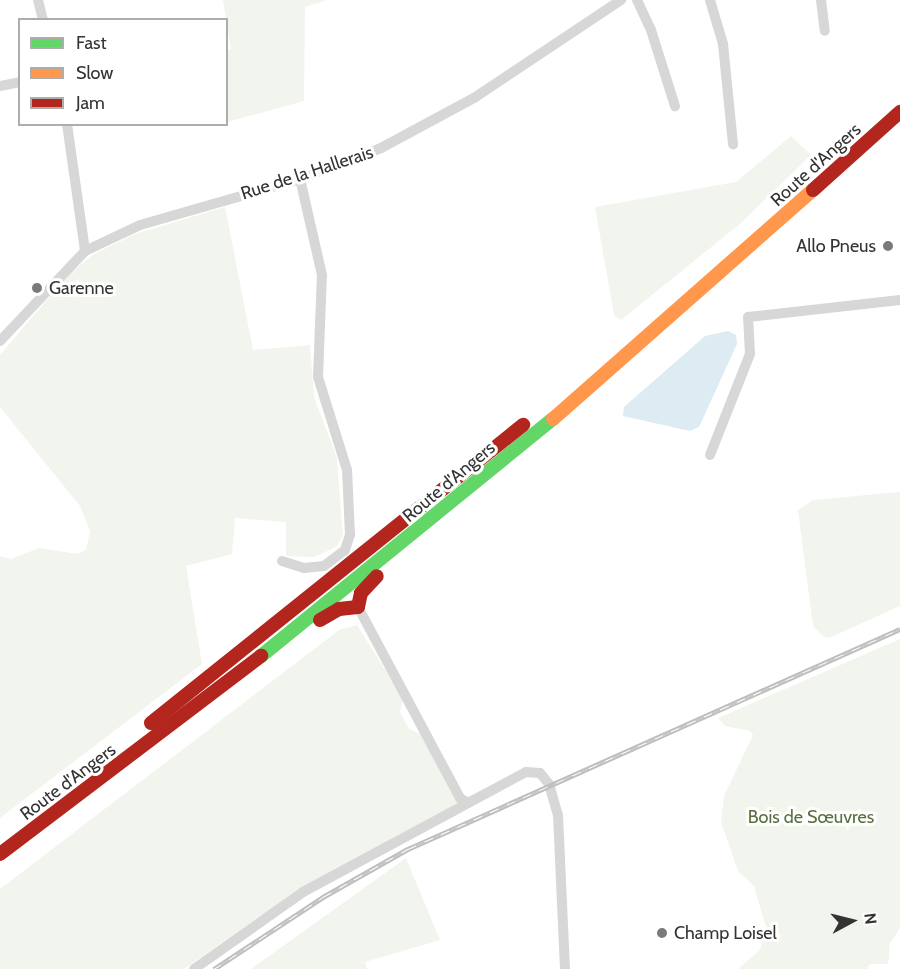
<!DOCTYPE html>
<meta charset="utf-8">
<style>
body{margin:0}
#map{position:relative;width:900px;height:969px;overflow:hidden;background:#fff;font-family:Cabin,sans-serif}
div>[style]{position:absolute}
.green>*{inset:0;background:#f1f5ed}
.water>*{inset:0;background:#ddebf3}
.street>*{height:10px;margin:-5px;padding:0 5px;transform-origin:5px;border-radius:5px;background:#d7d7d7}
.fast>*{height:14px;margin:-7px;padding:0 7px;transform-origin:7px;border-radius:7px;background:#63d668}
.slow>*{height:14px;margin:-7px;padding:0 7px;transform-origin:7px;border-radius:7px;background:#ff974d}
.jam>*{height:14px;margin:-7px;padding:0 7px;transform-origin:7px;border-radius:7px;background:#b3261e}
.rail>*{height:5px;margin-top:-2.5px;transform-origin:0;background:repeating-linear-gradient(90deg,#fff 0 9px,#bebebe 0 18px);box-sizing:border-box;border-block:2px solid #bebebe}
.dots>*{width:16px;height:16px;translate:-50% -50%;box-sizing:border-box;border:3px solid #fff;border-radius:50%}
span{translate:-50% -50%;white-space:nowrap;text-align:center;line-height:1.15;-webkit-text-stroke:6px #fff;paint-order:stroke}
.street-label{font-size:18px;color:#333}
.poi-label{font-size:18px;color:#333}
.right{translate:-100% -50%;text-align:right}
.left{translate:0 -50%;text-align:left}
.park-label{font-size:18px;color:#56703f}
.legend{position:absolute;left:18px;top:18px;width:210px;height:108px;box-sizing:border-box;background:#fff;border:2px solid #adadad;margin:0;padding:8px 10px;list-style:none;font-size:18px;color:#333}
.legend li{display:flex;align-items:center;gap:12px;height:30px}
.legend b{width:30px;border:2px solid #adadad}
.north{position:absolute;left:822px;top:891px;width:60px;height:60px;-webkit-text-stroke:4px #fff;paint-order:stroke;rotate:83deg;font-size:16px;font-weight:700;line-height:24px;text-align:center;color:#333}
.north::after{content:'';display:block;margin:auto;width:21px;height:27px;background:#333;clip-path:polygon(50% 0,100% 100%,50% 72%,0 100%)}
</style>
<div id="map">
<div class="green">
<i style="clip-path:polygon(223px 0,327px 0,305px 7px,304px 101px,227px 122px,227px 50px,231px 49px)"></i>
<i style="clip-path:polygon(791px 136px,811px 155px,741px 223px,621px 320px,614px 315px,595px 207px,736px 182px)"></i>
<i style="clip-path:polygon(225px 207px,253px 350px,310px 345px,314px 397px,337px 458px,343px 536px,336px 547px,314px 557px,286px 556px,286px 522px,235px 518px,232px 554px,186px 566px,202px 664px,0 818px,0 556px,11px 559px,39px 548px,78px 554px,86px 550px,90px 531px,80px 506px,0 407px,0 355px,68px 275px,94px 254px,135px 234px)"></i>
<i style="clip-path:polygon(900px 492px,900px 606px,829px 638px,824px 637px,813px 626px,798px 510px,813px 500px)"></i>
<i style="clip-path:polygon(357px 625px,403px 698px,400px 712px,409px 729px,422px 735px,458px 804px,300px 889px,184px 969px,0 969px,0 889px,339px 630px)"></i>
<i style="clip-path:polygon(900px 639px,900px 928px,889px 945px,889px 959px,887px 964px,870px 964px,867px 969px,738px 969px,760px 950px,766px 927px,754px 886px,738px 871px,721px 822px,724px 796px,753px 735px,750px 731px,725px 726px,718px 718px)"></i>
<i style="clip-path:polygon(406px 858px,440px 940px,365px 962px,367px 969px,251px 969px)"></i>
</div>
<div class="water">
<i style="clip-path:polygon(728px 331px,736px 335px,737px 344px,699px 427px,690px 431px,623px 416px,624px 407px,705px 336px)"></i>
</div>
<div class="street">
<i style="left:38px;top:0;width:21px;rotate:76deg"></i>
<i style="left:637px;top:0;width:33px;rotate:65deg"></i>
<i style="left:651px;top:30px;width:80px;rotate:72.5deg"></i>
<i style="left:710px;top:0;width:46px;rotate:73.5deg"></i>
<i style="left:723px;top:44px;width:101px;rotate:84.3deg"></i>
<i style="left:821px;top:0;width:31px;rotate:83deg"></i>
<i style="left:0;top:86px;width:20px;rotate:-11deg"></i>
<i style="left:67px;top:124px;width:128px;rotate:81.9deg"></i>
<i style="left:0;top:341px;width:124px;rotate:-46.6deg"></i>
<i style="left:85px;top:251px;width:61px;rotate:-25.3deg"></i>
<i style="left:140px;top:225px;width:166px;rotate:-16deg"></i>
<i style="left:300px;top:179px;width:87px;rotate:-20.9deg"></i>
<i style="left:381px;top:148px;width:106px;rotate:-28.3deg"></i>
<i style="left:474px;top:98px;width:177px;rotate:-33.7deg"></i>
<i style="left:710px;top:455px;width:109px;rotate:-68.4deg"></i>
<i style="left:750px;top:354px;width:37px;rotate:-93deg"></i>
<i style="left:748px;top:317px;width:153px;rotate:-6.4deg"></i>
<i style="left:282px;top:561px;width:23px;rotate:18deg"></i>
<i style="left:304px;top:568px;width:20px;rotate:-6deg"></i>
<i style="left:324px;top:566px;width:26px;rotate:-37deg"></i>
<i style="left:345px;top:550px;width:16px;rotate:-72deg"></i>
<i style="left:350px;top:535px;width:65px;rotate:-92.6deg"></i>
<i style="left:347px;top:470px;width:97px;rotate:-107.3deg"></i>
<i style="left:318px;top:377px;width:102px;rotate:-87.8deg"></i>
<i style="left:322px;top:275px;width:98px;rotate:-102.9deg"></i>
<i style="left:358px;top:607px;width:217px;rotate:61.9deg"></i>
<i style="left:460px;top:798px;width:9px;rotate:32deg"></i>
<i style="left:468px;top:803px;width:66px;rotate:-28.1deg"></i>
<i style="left:526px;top:772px;width:14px;rotate:4deg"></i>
<i style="left:540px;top:773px;width:14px;rotate:51deg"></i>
<i style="left:549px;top:784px;width:32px;rotate:74deg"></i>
<i style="left:558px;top:815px;width:154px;rotate:87.4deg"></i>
<i style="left:194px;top:969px;width:133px;rotate:-35.2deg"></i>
<i style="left:303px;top:892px;width:187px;rotate:-28.3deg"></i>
</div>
<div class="fast">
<i style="left:261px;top:656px;width:376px;rotate:-39.1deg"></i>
</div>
<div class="slow">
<i style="left:553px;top:419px;width:346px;rotate:-41.4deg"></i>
</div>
<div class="jam">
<i style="left:813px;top:190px;width:117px;rotate:-41.9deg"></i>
<i style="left:320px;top:620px;width:22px;rotate:-30deg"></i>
<i style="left:339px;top:609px;width:19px;rotate:-6deg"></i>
<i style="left:358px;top:607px;width:14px;rotate:-78deg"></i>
<i style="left:361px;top:593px;width:23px;rotate:-47deg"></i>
<i style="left:151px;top:723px;width:477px;rotate:-38.7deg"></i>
<i style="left:0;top:854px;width:328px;rotate:-37.2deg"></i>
</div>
<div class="rail">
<i style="left:214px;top:969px;width:131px;rotate:-33.4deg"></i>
<i style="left:323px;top:897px;width:98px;rotate:-29.5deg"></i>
<i style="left:408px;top:849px;width:539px;rotate:-24.09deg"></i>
</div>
<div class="dots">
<i style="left:888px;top:246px;background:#7a7a7a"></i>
<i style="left:37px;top:288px;background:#7a7a7a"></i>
<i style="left:662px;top:933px;background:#7a7a7a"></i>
</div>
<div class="street-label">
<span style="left:816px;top:165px;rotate:-42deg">Route d'Angers</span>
<span style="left:307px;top:173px;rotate:-18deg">Rue de la Hallerais</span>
<span style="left:449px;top:482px;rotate:-40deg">Route d'Angers</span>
<span style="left:68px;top:782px;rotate:-37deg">Route d'Angers</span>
</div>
<div class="poi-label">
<span class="right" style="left:876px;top:246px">Allo Pneus</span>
<span class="left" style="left:49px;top:288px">Garenne</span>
<span class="left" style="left:674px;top:933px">Champ Loisel</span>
</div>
<div class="park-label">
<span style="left:811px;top:817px">Bois de Sœuvres</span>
</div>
<ul class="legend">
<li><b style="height:8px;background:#63d668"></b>Fast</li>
<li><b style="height:8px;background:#ff974d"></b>Slow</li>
<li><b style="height:8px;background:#b3261e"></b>Jam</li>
</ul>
<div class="north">N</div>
</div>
